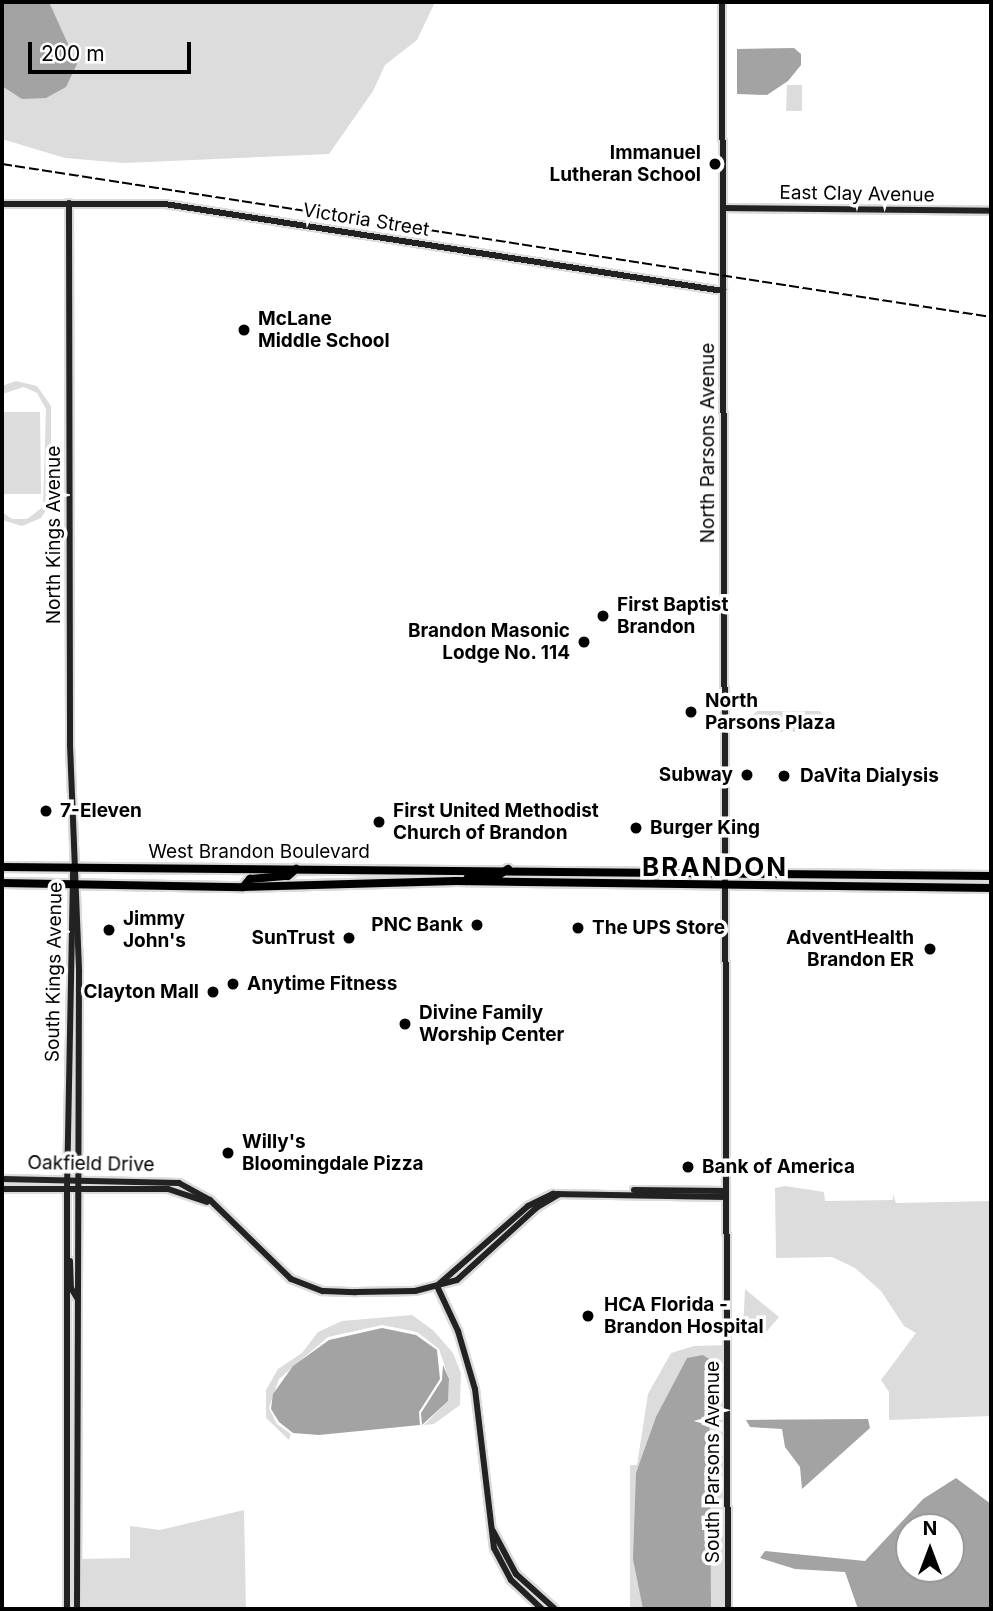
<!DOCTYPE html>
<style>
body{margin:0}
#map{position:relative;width:993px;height:1611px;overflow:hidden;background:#fff;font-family:Inter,sans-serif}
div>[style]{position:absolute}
.green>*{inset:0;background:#dcdcdc}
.water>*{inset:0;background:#a3a3a3}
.roads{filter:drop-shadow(2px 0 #dbdbdb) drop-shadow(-2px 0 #dbdbdb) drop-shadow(0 2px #dbdbdb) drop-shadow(0 -2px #dbdbdb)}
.secondary>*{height:6px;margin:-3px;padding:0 3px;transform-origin:3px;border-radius:3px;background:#222}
.highway>*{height:8px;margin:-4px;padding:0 4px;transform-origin:4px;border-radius:4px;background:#000}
.rail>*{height:2px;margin-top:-1px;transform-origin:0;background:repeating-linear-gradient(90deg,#000 0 10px,transparent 0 13.5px)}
.dots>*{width:19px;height:19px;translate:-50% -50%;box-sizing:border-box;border:4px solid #fff;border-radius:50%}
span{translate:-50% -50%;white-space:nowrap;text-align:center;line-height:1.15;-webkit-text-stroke:7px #fff;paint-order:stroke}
.poi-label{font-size:19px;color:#000;font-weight:700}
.right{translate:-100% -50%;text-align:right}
.left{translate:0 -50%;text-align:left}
.street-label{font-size:19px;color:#000}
.district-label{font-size:26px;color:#000;font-weight:700;letter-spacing:2px}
.frame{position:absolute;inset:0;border:4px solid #000;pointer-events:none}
.north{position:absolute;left:895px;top:1513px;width:70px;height:70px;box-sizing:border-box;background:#fff;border:2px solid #999;border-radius:50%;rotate:0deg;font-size:19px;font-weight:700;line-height:28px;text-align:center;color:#000}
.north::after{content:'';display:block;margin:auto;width:24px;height:32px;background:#000;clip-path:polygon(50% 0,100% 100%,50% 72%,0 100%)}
.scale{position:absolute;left:28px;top:42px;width:163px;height:32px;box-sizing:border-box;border:4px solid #000;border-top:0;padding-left:9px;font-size:21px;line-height:24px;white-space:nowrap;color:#000;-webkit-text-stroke:5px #fff;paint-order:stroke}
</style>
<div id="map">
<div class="green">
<i style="clip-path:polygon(2px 2px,435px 2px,417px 40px,385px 65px,373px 91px,329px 154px,124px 163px,65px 158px,2px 139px)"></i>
<i style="clip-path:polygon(787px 85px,802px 85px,802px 111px,786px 111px)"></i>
<i style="clip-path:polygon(16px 381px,37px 386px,51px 406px,51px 503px,41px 518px,22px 526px,2px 520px,2px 512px,12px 519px,27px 519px,43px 507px,46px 409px,37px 393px,24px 387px,2px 394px,2px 386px)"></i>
<i style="clip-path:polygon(2px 412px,40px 412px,41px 494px,2px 494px)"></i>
<i style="clip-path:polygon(757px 711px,820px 711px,825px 718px,824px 732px,752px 732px,747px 721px)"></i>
<i style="clip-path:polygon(785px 1186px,824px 1192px,825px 1201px,893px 1200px,893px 1194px,896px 1203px,991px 1201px,991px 1416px,889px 1420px,889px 1392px,881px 1380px,916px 1333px,904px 1326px,881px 1291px,855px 1268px,832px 1257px,776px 1258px,775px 1188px)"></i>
<i style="clip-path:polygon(745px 1289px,779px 1317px,762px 1337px,743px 1331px)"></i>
<i style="clip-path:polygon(412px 1315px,434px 1331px,453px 1353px,461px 1373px,460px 1405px,434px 1424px,424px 1425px,448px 1401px,449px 1379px,439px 1349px,417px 1332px,382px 1325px,328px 1337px,279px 1379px,269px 1408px,277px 1424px,291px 1434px,289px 1440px,266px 1418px,266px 1390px,278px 1369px,302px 1353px,318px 1332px,342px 1321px)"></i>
<i style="clip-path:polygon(728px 1345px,729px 1609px,630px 1609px,630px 1465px,637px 1465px,648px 1394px,671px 1353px,694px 1346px)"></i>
<i style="clip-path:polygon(244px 1510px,246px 1608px,80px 1609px,80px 1559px,130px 1558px,130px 1526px,160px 1530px)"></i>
</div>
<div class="water">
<i style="clip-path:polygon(2px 2px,49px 2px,77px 64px,66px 87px,46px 98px,22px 99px,2px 86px)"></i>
<i style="clip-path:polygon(794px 48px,801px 54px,801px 65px,788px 81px,767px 95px,737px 94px,737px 49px)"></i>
<i style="clip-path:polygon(382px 1328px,416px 1335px,437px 1350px,440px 1379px,419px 1412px,420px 1425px,319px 1435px,293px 1433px,279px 1422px,271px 1409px,273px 1394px,293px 1366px,329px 1340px)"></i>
<i style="clip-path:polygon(703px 1355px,709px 1359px,711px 1609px,643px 1609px,633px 1559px,636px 1473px,656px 1417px,687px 1358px)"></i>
<i style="clip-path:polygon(443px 1365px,449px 1379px,448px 1401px,422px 1425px,421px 1413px,442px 1380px)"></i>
<i style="clip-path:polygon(868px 1419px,870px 1428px,802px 1489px,800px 1467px,785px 1447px,782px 1429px,750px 1427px,746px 1420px)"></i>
<i style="clip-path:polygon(evenodd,956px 1478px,991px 1504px,991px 1609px,858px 1609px,845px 1572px,795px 1569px,760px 1558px,765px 1551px,865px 1561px,923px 1499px,956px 1478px,909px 1527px,951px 1527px,951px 1569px,909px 1569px,909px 1527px)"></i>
</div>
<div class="roads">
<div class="secondary">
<i style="left:722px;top:2px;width:1607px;rotate:89.79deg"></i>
<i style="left:69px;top:203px;width:542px;rotate:89.89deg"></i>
<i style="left:70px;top:745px;width:227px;rotate:87.7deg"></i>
<i style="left:79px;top:972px;width:637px;rotate:90.18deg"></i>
<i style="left:2px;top:204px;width:163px"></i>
<i style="left:165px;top:204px;width:565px;rotate:8.86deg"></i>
<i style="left:723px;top:208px;width:268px;rotate:0.6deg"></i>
<i style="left:2px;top:1179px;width:177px;rotate:1.3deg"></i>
<i style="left:179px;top:1183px;width:35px;rotate:29deg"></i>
<i style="left:210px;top:1200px;width:113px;rotate:44.3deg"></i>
<i style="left:291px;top:1279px;width:34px;rotate:21deg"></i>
<i style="left:323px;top:1291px;width:33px;rotate:2deg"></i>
<i style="left:356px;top:1292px;width:59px;rotate:-1deg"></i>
<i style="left:415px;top:1291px;width:43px;rotate:-14.7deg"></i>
<i style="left:457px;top:1280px;width:107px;rotate:-42.3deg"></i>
<i style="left:536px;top:1208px;width:27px;rotate:-31deg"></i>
<i style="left:2px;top:1189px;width:166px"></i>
<i style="left:168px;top:1189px;width:41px;rotate:18.4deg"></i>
<i style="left:634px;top:1190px;width:92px;rotate:0.6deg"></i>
<i style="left:70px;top:1261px;width:27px;rotate:88deg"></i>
<i style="left:71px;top:1288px;width:12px;rotate:59deg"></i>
<i style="left:439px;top:1284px;width:118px;rotate:-41.2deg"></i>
<i style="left:528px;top:1206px;width:28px;rotate:-26deg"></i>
<i style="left:553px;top:1194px;width:173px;rotate:1deg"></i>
<i style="left:437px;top:1286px;width:50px;rotate:65deg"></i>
<i style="left:458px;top:1331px;width:60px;rotate:73.7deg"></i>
<i style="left:475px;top:1389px;width:160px;rotate:83.2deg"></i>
<i style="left:494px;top:1548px;width:36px;rotate:62deg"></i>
<i style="left:511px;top:1580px;width:42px;rotate:43.1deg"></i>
<i style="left:493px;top:1531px;width:49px;rotate:61.9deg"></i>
<i style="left:516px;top:1574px;width:52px;rotate:41.9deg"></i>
<i style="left:67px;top:1609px;width:420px;rotate:-90deg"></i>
<i style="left:67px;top:1189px;width:320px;rotate:-88.9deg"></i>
</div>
<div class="highway">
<i style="left:2px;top:867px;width:989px;rotate:0.52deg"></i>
<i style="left:466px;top:881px;width:7px;rotate:-63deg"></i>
<i style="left:469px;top:875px;width:30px"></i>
<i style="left:499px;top:875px;width:11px;rotate:-34deg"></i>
<i style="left:2px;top:883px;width:241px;rotate:1deg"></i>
<i style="left:243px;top:887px;width:213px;rotate:-1.6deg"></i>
<i style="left:456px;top:881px;width:535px;rotate:0.75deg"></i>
<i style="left:243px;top:887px;width:11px;rotate:-49deg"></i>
<i style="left:250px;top:879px;width:38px;rotate:-5deg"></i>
<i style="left:288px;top:876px;width:11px;rotate:-41deg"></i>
</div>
</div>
<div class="rail">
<i style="left:2px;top:164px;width:1001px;rotate:8.79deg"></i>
</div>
<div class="dots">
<i style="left:715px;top:164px;background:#000"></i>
<i style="left:244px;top:330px;background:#000"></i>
<i style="left:603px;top:616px;background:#000"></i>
<i style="left:584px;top:642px;background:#000"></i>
<i style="left:691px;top:712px;background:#000"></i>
<i style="left:747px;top:775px;background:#000"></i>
<i style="left:784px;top:776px;background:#000"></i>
<i style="left:46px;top:811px;background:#000"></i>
<i style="left:379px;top:822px;background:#000"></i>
<i style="left:636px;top:828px;background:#000"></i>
<i style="left:477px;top:925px;background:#000"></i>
<i style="left:578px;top:928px;background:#000"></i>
<i style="left:109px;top:930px;background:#000"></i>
<i style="left:349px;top:938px;background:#000"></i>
<i style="left:930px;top:949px;background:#000"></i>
<i style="left:233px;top:984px;background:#000"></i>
<i style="left:213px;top:992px;background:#000"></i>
<i style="left:405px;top:1024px;background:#000"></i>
<i style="left:228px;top:1153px;background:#000"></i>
<i style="left:688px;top:1167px;background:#000"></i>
<i style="left:588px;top:1316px;background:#000"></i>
</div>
<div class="poi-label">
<span class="right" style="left:701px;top:164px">Immanuel<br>Lutheran School</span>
<span class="left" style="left:258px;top:330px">McLane<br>Middle School</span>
<span class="left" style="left:617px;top:616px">First Baptist<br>Brandon</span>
<span class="right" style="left:570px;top:642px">Brandon Masonic<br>Lodge No. 114</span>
<span class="left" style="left:705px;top:712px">North<br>Parsons Plaza</span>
<span class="right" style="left:733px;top:775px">Subway</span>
<span class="left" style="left:800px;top:776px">DaVita Dialysis</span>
<span class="left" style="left:60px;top:811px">7-Eleven</span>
<span class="left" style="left:393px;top:822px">First United Methodist<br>Church of Brandon</span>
<span class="left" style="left:650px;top:828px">Burger King</span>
<span class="left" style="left:123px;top:930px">Jimmy<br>John's</span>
<span class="right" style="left:463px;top:925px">PNC Bank</span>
<span class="left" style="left:592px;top:928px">The UPS Store</span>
<span class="right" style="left:335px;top:938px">SunTrust</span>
<span class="right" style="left:914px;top:949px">AdventHealth<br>Brandon ER</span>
<span class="left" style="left:247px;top:984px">Anytime Fitness</span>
<span class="right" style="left:199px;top:992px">Clayton Mall</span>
<span class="left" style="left:419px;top:1024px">Divine Family<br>Worship Center</span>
<span class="left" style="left:242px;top:1153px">Willy's<br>Bloomingdale Pizza</span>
<span class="left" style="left:702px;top:1167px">Bank of America</span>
<span class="left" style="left:604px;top:1316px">HCA Florida -<br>Brandon Hospital</span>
</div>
<div class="street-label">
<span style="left:857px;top:194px;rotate:1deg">East Clay Avenue</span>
<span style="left:366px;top:220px;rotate:9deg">Victoria Street</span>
<span style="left:708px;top:443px;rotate:-90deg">North Parsons Avenue</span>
<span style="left:54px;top:535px;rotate:-90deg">North Kings Avenue</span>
<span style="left:259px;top:852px">West Brandon Boulevard</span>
<span style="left:54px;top:972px;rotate:-89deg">South Kings Avenue</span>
<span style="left:91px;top:1164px;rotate:1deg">Oakfield Drive</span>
<span style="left:713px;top:1462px;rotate:-90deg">South Parsons Avenue</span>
</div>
<div class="district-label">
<span style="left:715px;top:867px">BRANDON</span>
</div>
<div class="frame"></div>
<div class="north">N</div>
<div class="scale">200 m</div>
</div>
